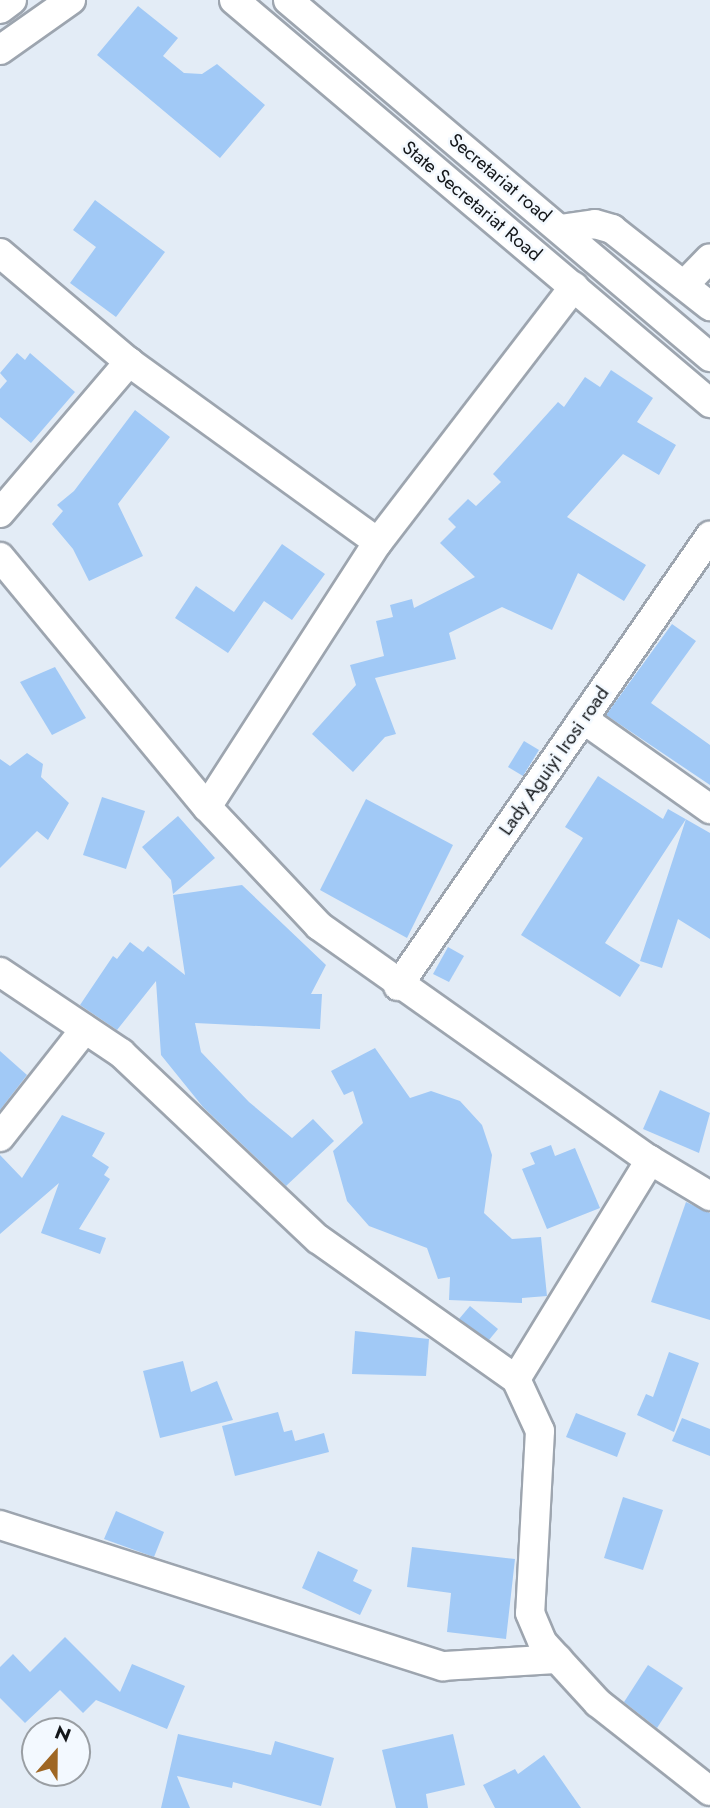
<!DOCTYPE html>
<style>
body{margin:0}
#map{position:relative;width:710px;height:1808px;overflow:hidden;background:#e3ecf6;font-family:Jost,sans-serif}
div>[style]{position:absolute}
.building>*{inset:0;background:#a1c9f6}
.roads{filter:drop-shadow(2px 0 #9da5af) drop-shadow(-2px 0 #9da5af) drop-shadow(0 2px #9da5af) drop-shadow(0 -2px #9da5af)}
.minor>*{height:28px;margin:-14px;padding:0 14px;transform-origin:14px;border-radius:14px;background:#fff}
span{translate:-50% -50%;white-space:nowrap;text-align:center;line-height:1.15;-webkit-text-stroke:5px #f3f9ff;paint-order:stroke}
.street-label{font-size:19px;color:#131619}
.north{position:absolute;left:21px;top:1717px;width:70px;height:70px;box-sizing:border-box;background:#f3f9ff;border:2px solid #999ea3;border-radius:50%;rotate:21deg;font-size:19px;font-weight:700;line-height:28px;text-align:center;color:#131619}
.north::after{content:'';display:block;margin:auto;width:24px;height:32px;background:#9f6724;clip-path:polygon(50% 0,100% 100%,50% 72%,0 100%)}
</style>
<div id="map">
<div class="building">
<i style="clip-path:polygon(138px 6px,178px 38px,163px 56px,184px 73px,202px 74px,217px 64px,265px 105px,220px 158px,97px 55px)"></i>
<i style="clip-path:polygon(95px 200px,165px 252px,116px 317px,70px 283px,96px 247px,73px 230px)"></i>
<i style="clip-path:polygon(17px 353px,25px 360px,30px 353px,75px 392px,31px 443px,0 417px,0 389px,7px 381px,0 373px)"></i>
<i style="clip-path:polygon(611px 370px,653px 398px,637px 422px,676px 445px,659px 475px,623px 454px,567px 517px,646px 565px,624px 601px,578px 573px,552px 630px,502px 607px,449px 633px,456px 659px,375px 678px,396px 734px,385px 737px,353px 772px,312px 734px,356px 685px,350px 665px,384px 656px,376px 621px,393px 617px,390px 605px,412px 599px,414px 608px,475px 577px,440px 543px,456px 527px,448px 519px,468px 499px,476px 506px,501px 482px,493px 474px,558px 402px,564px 407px,585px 377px,600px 387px)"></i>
<i style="clip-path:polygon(135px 410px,170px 437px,118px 504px,143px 556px,89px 581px,73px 549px,52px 524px,63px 511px,57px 505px,74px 491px)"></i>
<i style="clip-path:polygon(282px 544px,325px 574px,292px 620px,264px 601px,228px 653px,175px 618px,196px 586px,234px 612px)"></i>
<i style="clip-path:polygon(672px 624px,696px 641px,651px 703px,710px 745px,710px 785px,606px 715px)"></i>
<i style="clip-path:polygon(55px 667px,86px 718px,52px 735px,20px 682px)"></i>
<i style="clip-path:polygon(524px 741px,539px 750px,523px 776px,508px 767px)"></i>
<i style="clip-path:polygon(27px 753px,43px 764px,41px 777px,69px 803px,48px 840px,37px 831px,0 868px,0 759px,10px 766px)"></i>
<i style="clip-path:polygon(598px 776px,663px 819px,668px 809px,710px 833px,710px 939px,678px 919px,662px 968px,640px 961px,686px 819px,605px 943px,640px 965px,620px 997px,521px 935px,583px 838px,565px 827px)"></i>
<i style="clip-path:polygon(102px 797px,145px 811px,126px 869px,83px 855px)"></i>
<i style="clip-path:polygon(366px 799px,453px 845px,407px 938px,320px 890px)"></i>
<i style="clip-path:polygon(178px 816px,215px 858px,173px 894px,171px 880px,142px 847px)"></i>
<i style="clip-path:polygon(242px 885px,326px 965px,311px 994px,322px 994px,320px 1029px,195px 1023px,201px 1052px,249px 1102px,292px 1138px,313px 1119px,334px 1141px,286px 1186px,203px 1107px,161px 1055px,156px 981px,117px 1030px,80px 1005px,113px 956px,117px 959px,130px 942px,143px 952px,148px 946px,185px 975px,173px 895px)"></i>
<i style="clip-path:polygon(448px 947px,464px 956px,449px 982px,433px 974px)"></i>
<i style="clip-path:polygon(375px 1048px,410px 1098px,431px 1091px,460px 1101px,482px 1125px,492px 1155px,484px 1213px,512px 1239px,541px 1237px,547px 1296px,522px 1298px,522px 1303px,449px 1300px,450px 1277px,438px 1279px,427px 1248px,369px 1226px,347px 1201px,333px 1151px,363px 1123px,353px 1091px,344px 1095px,331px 1071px)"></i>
<i style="clip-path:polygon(0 1051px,27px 1075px,0 1110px)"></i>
<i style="clip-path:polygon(660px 1090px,710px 1113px,699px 1153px,643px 1129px)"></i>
<i style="clip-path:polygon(62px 1115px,105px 1133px,92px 1156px,109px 1167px,104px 1175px,110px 1179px,79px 1229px,106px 1238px,100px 1254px,41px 1233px,59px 1183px,0 1234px,0 1155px,22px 1178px)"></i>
<i style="clip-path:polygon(551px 1145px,555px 1156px,575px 1148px,600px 1208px,547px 1229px,522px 1169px,535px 1164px,530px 1153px)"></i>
<i style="clip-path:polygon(686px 1202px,710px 1213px,710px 1320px,651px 1302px)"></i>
<i style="clip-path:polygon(470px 1306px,498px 1329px,489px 1340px,459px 1319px)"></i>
<i style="clip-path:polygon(355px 1331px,429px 1339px,426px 1376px,352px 1374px)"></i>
<i style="clip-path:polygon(669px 1352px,699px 1363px,674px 1432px,637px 1415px,646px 1394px,653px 1397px)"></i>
<i style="clip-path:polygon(183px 1361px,191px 1392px,217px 1381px,233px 1420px,160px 1438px,143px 1371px)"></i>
<i style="clip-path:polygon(278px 1412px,284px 1432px,292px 1430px,295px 1441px,324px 1433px,329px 1452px,235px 1476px,222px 1426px)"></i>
<i style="clip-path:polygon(576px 1413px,626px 1433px,617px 1457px,566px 1437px)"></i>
<i style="clip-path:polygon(682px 1418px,710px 1429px,710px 1456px,672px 1441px)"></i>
<i style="clip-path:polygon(623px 1497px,663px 1510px,643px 1570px,604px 1558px)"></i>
<i style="clip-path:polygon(116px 1511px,164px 1532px,154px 1557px,104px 1539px)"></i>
<i style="clip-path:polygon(412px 1547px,515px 1559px,506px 1639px,447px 1632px,451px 1593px,407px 1587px)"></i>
<i style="clip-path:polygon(318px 1551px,358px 1570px,353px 1581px,372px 1590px,360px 1615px,302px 1588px)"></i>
<i style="clip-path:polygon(65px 1637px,120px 1692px,132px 1664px,185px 1686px,167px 1729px,96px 1700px,83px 1713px,60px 1690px,25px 1723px,0 1698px,0 1667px,13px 1654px,30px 1672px)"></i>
<i style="clip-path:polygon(648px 1665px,683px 1688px,657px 1728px,624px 1702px)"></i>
<i style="clip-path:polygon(178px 1734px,271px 1755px,275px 1741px,334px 1758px,321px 1806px,233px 1782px,232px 1788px,177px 1776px,190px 1808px,161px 1808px)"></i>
<i style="clip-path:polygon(453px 1734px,465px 1785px,426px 1794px,428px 1808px,396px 1808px,382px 1750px)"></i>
<i style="clip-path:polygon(544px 1755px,581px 1808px,495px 1808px,483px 1785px,515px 1769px,518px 1774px)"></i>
</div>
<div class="roads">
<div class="minor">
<i style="left:234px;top:0;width:624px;rotate:40.25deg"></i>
<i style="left:288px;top:0;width:553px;rotate:40.23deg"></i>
<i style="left:0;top:9px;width:15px;rotate:-37deg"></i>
<i style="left:0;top:50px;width:87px;rotate:-35.2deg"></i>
<i style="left:560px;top:229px;width:35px;rotate:-8deg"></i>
<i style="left:595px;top:224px;width:18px;rotate:16deg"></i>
<i style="left:612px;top:229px;width:125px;rotate:38.2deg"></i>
<i style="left:0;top:253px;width:169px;rotate:40.2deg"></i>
<i style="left:684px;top:285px;width:37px;rotate:-46deg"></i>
<i style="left:0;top:513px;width:199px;rotate:-49.5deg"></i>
<i style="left:129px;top:362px;width:307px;rotate:35.9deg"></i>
<i style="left:0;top:557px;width:325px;rotate:50.4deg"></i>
<i style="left:207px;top:807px;width:163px;rotate:46.7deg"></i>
<i style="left:319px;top:926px;width:405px;rotate:35.3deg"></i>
<i style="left:650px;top:1160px;width:70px;rotate:31deg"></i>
<i style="left:583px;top:719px;width:156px;rotate:35.3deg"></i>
<i style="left:207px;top:807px;width:315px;rotate:-57.2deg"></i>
<i style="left:378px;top:542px;width:322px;rotate:-52.5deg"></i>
<i style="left:0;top:972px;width:146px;rotate:33.8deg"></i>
<i style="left:121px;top:1053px;width:271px;rotate:43.4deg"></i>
<i style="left:318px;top:1239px;width:242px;rotate:35.3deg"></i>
<i style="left:516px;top:1379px;width:257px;rotate:-58.5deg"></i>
<i style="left:398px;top:986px;width:548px;rotate:-55.27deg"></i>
<i style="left:0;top:1137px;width:137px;rotate:-51.8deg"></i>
<i style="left:516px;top:1379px;width:57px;rotate:65.2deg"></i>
<i style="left:540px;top:1431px;width:182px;rotate:93.1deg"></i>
<i style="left:530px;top:1613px;width:33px;rotate:67deg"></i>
<i style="left:543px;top:1643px;width:81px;rotate:47.5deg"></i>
<i style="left:598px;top:1703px;width:142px;rotate:38.2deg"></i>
<i style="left:0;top:1525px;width:465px;rotate:17.7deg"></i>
<i style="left:443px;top:1666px;width:115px;rotate:-3.5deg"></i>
</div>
</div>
<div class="street-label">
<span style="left:500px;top:178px;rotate:40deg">Secretariat road</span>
<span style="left:472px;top:201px;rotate:40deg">State Secretariat Road</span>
<span style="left:554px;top:761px;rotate:-55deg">Lady Aguiyi Irosi road</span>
</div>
<div class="north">N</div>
</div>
